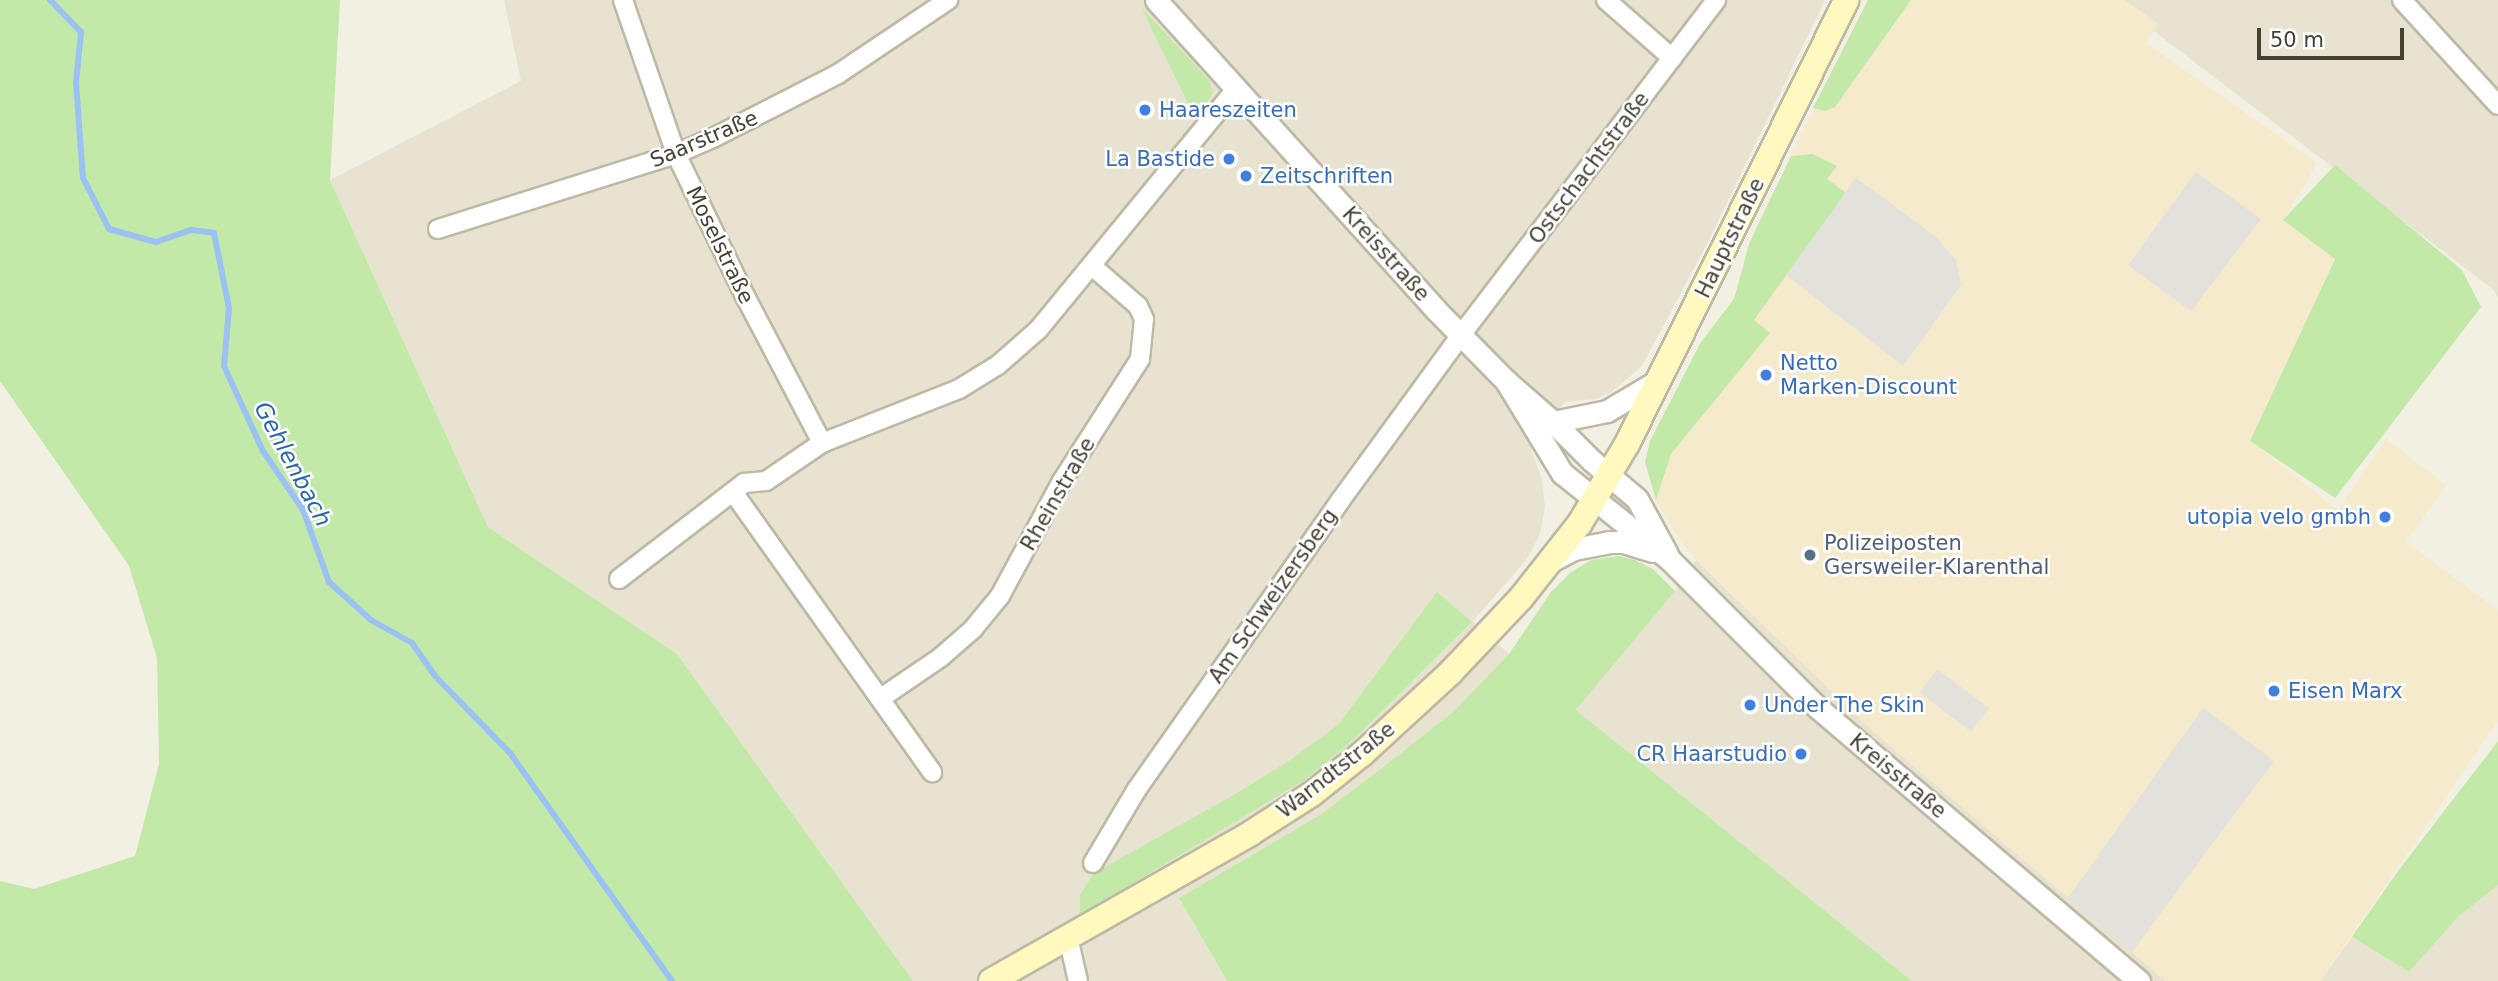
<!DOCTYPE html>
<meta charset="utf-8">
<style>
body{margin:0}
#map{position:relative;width:2498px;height:981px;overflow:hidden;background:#f2f0e3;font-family:"DejaVu Sans",sans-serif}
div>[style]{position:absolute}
.residential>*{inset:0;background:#e7e3d0}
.commercial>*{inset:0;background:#f6eacc}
.green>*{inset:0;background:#c3e9a9}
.parking>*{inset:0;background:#e2e1dc}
.stream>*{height:6px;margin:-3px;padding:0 3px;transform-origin:3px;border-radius:3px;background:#9bc2f3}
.roads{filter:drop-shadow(2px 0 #beb9a5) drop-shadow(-2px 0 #beb9a5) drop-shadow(0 2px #beb9a5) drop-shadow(0 -2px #beb9a5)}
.minor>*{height:18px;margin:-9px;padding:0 9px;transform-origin:9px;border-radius:9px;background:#fff}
.tertiary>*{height:21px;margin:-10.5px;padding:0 10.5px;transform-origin:10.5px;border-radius:10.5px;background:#fff}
.secondary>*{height:24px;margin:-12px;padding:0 12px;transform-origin:12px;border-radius:12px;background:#fff9c0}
.dots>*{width:19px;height:19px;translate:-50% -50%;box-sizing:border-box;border:4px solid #fff;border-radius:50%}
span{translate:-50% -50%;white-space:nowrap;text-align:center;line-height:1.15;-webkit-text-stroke:5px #fff;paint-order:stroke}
.shop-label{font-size:21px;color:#366cbe}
.left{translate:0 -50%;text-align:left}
.right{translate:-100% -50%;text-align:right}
.street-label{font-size:21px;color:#444033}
.service-label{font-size:21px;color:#4e5e75}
.water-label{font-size:23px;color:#2865b4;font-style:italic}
.scale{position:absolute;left:2257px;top:28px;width:147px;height:32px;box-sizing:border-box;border:4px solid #444033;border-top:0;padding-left:9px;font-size:21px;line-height:24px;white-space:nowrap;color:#444033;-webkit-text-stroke:5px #fff;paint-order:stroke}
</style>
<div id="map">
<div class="residential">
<i style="clip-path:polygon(504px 0,1825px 0,1707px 244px,1642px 366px,1612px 392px,1596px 399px,1565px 402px,1531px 448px,1542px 480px,1545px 507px,1540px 534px,1527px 559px,1473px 621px,1509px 654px,1453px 712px,1323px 813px,1179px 898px,1227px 981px,913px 981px,677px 654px,488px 527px,330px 180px,521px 81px)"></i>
<i style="clip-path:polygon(2113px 0,2498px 0,2498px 298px,2494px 290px)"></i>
<i style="clip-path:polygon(1696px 560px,1874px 732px,2166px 981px,1912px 981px,1576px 710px,1675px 591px)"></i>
<i style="clip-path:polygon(2498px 884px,2498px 981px,2320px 981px,2352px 937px,2409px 972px,2459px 916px)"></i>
</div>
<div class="commercial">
<i style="clip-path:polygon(1868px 0,2125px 0,2158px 24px,2146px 43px,2317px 163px,2284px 220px,2335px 258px,2250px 441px,2338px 510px,2386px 439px,2446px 485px,2406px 542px,2498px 610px,2498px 721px,2320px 981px,2166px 981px,1874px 732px,1696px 560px,1675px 533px,1656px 500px,1645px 462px,1650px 441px,1701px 342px,1734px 299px,1756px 226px)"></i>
</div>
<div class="green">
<i style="clip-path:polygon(0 0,340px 0,330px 180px,488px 527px,677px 654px,913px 981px,0 981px,0 881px,34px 889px,135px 856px,159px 764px,157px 658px,129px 566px,0 381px)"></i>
<i style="clip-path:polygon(1868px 0,1911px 0,1835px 107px,1825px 111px,1813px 108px)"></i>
<i style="clip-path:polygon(1141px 7px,1209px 80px,1213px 93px,1196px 120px)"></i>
<i style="clip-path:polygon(1813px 154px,1837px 166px,1827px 179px,1846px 193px,1754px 320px,1770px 333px,1671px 454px,1656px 500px,1645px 462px,1650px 441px,1701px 342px,1734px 299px,1749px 244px,1791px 156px)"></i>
<i style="clip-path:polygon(2335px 165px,2462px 270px,2481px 307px,2335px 498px,2250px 441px,2335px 259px,2283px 220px)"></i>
<i style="clip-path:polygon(1618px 556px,1635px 560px,1653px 569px,1675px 591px,1576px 710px,1912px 981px,1227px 981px,1179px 898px,1323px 813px,1375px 773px,1453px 712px,1509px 654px,1551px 592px,1570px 573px,1591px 560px)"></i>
<i style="clip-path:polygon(1437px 592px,1472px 622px,1353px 740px,1303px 781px,1080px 915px,1080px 895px,1094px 873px,1232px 796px,1289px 761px,1339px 724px)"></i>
<i style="clip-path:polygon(2498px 741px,2498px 885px,2459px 916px,2409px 972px,2352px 937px,2398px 871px)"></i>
</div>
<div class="parking">
<i style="clip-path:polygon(2196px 172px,2261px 219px,2191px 311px,2128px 265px)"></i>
<i style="clip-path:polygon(1856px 178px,1935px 236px,1956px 260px,1961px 285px,1903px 366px,1786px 275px)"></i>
<i style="clip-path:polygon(1937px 669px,1989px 708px,1971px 732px,1920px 693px)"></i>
<i style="clip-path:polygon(2203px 708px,2274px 761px,2132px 952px,2068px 898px)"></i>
</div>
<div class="stream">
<i style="left:50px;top:0;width:45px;rotate:45.9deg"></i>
<i style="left:81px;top:32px;width:51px;rotate:95.6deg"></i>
<i style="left:76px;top:83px;width:95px;rotate:85.8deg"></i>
<i style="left:83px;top:178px;width:57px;rotate:63deg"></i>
<i style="left:109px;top:229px;width:49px;rotate:15.5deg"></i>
<i style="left:156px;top:242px;width:37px;rotate:-19deg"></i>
<i style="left:191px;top:230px;width:23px;rotate:7deg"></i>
<i style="left:214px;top:233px;width:76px;rotate:78.7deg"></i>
<i style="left:229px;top:308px;width:58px;rotate:94.9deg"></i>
<i style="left:224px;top:366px;width:94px;rotate:65.4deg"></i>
<i style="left:263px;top:451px;width:71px;rotate:55.9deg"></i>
<i style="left:303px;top:510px;width:77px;rotate:70.1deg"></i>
<i style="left:329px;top:582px;width:57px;rotate:42.1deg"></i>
<i style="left:371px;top:620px;width:47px;rotate:29.3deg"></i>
<i style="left:412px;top:643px;width:40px;rotate:55.1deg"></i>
<i style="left:435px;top:676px;width:107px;rotate:45.8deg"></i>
<i style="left:510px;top:753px;width:280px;rotate:54.6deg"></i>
</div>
<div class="roads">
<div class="minor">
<i style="left:623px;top:0;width:163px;rotate:71deg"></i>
<i style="left:676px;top:154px;width:160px;rotate:64.1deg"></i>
<i style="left:746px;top:298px;width:164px;rotate:62.3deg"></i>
<i style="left:1606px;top:0;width:88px;rotate:41.3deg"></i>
<i style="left:2402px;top:0;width:142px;rotate:47.6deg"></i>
<i style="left:438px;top:229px;width:250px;rotate:-17.5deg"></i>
<i style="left:676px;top:154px;width:40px;rotate:-23.4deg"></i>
<i style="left:713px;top:138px;width:140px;rotate:-27.1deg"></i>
<i style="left:838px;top:74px;width:133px;rotate:-33.9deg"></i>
<i style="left:733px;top:492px;width:344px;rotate:54.6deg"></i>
<i style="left:619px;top:579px;width:158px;rotate:-37.5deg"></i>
<i style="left:744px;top:483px;width:22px;rotate:-5deg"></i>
<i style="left:766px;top:481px;width:68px;rotate:-34.2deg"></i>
<i style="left:822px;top:443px;width:147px;rotate:-21.5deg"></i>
<i style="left:959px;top:389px;width:46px;rotate:-31.6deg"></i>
<i style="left:998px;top:365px;width:53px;rotate:-41.2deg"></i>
<i style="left:1038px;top:330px;width:313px;rotate:-50.6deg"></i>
<i style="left:881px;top:698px;width:73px;rotate:-34.3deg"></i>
<i style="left:941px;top:657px;width:43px;rotate:-41.2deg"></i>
<i style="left:973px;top:629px;width:43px;rotate:-50.7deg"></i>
<i style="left:1000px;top:596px;width:131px;rotate:-61.7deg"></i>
<i style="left:1062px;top:481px;width:145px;rotate:-57.4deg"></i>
<i style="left:1140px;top:359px;width:40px;rotate:-84.3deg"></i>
<i style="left:1144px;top:319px;width:14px;rotate:-115deg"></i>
<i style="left:1138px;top:306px;width:61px;rotate:-139deg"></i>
<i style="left:1093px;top:863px;width:86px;rotate:-59.3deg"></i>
<i style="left:1137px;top:789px;width:352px;rotate:-54.8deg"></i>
<i style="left:1340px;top:501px;width:205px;rotate:-53.9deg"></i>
<i style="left:1461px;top:335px;width:421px;rotate:-52.7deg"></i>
<i style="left:1068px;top:937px;width:45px;rotate:77.2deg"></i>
</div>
<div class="tertiary">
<i style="left:1156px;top:0;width:418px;rotate:47.9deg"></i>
<i style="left:1436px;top:310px;width:100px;rotate:45.4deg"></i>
<i style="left:1506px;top:381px;width:62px;rotate:41.1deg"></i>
<i style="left:1553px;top:422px;width:54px;rotate:45deg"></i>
<i style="left:1591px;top:460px;width:60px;rotate:40.3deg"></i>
<i style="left:1637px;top:499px;width:63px;rotate:61.4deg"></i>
<i style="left:1506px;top:381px;width:108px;rotate:58.7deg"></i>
<i style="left:1562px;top:473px;width:137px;rotate:38.8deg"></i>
<i style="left:1669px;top:559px;width:209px;rotate:45deg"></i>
<i style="left:1817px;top:707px;width:423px;rotate:40.4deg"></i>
<i style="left:1553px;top:422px;width:55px;rotate:-11.5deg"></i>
<i style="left:1607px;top:411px;width:61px;rotate:-30.8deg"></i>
<i style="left:1551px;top:561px;width:26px;rotate:-28deg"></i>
<i style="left:1574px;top:549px;width:36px;rotate:-11deg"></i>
<i style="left:1609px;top:542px;width:14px"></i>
<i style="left:1623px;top:542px;width:31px;rotate:17deg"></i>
</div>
<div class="secondary">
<i style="left:991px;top:981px;width:299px;rotate:-29.6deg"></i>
<i style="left:1251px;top:833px;width:72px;rotate:-32.6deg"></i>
<i style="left:1312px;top:794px;width:64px;rotate:-38.7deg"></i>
<i style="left:1362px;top:754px;width:120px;rotate:-42.6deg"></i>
<i style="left:1450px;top:673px;width:103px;rotate:-46.6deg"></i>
<i style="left:1521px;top:598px;width:95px;rotate:-51.8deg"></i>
<i style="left:1580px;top:523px;width:92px;rotate:-59.3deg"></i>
<i style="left:1627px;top:444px;width:495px;rotate:-63.7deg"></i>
</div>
</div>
<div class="dots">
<i style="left:1145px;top:110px;background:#3f7fe0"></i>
<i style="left:1229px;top:159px;background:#3f7fe0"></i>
<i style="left:1246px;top:176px;background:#3f7fe0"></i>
<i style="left:1766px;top:375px;background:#3f7fe0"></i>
<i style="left:2385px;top:517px;background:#3f7fe0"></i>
<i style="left:1810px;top:555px;background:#5c6f8a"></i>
<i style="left:2274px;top:691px;background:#3f7fe0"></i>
<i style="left:1750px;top:705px;background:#3f7fe0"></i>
<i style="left:1801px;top:754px;background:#3f7fe0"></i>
</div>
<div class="shop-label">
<span class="left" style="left:1159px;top:110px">Haareszeiten</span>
<span class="right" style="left:1215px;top:159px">La Bastide</span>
<span class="left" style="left:1260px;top:176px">Zeitschriften</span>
<span class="left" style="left:1780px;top:375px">Netto<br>Marken-Discount</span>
<span class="right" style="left:2371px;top:517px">utopia velo gmbh</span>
<span class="left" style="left:2288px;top:691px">Eisen Marx</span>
<span class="left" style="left:1764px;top:705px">Under The Skin</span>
<span class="right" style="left:1787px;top:754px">CR Haarstudio</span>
</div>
<div class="street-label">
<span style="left:704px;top:139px;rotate:-23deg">Saarstraße</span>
<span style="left:1589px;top:168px;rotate:-53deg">Ostschachtstraße</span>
<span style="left:1730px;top:238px;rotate:-64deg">Hauptstraße</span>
<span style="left:720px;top:245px;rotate:64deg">Moselstraße</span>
<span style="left:1386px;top:254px;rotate:48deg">Kreisstraße</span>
<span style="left:1058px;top:494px;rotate:-60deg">Rheinstraße</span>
<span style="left:1273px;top:596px;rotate:-55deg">Am Schweizersberg</span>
<span style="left:1336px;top:770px;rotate:-38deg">Warndtstraße</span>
<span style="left:1898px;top:776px;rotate:40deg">Kreisstraße</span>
</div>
<div class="service-label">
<span class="left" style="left:1824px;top:555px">Polizeiposten<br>Gersweiler-Klarenthal</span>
</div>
<div class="water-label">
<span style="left:293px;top:464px;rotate:62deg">Gehlenbach</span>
</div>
<div class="scale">50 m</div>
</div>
